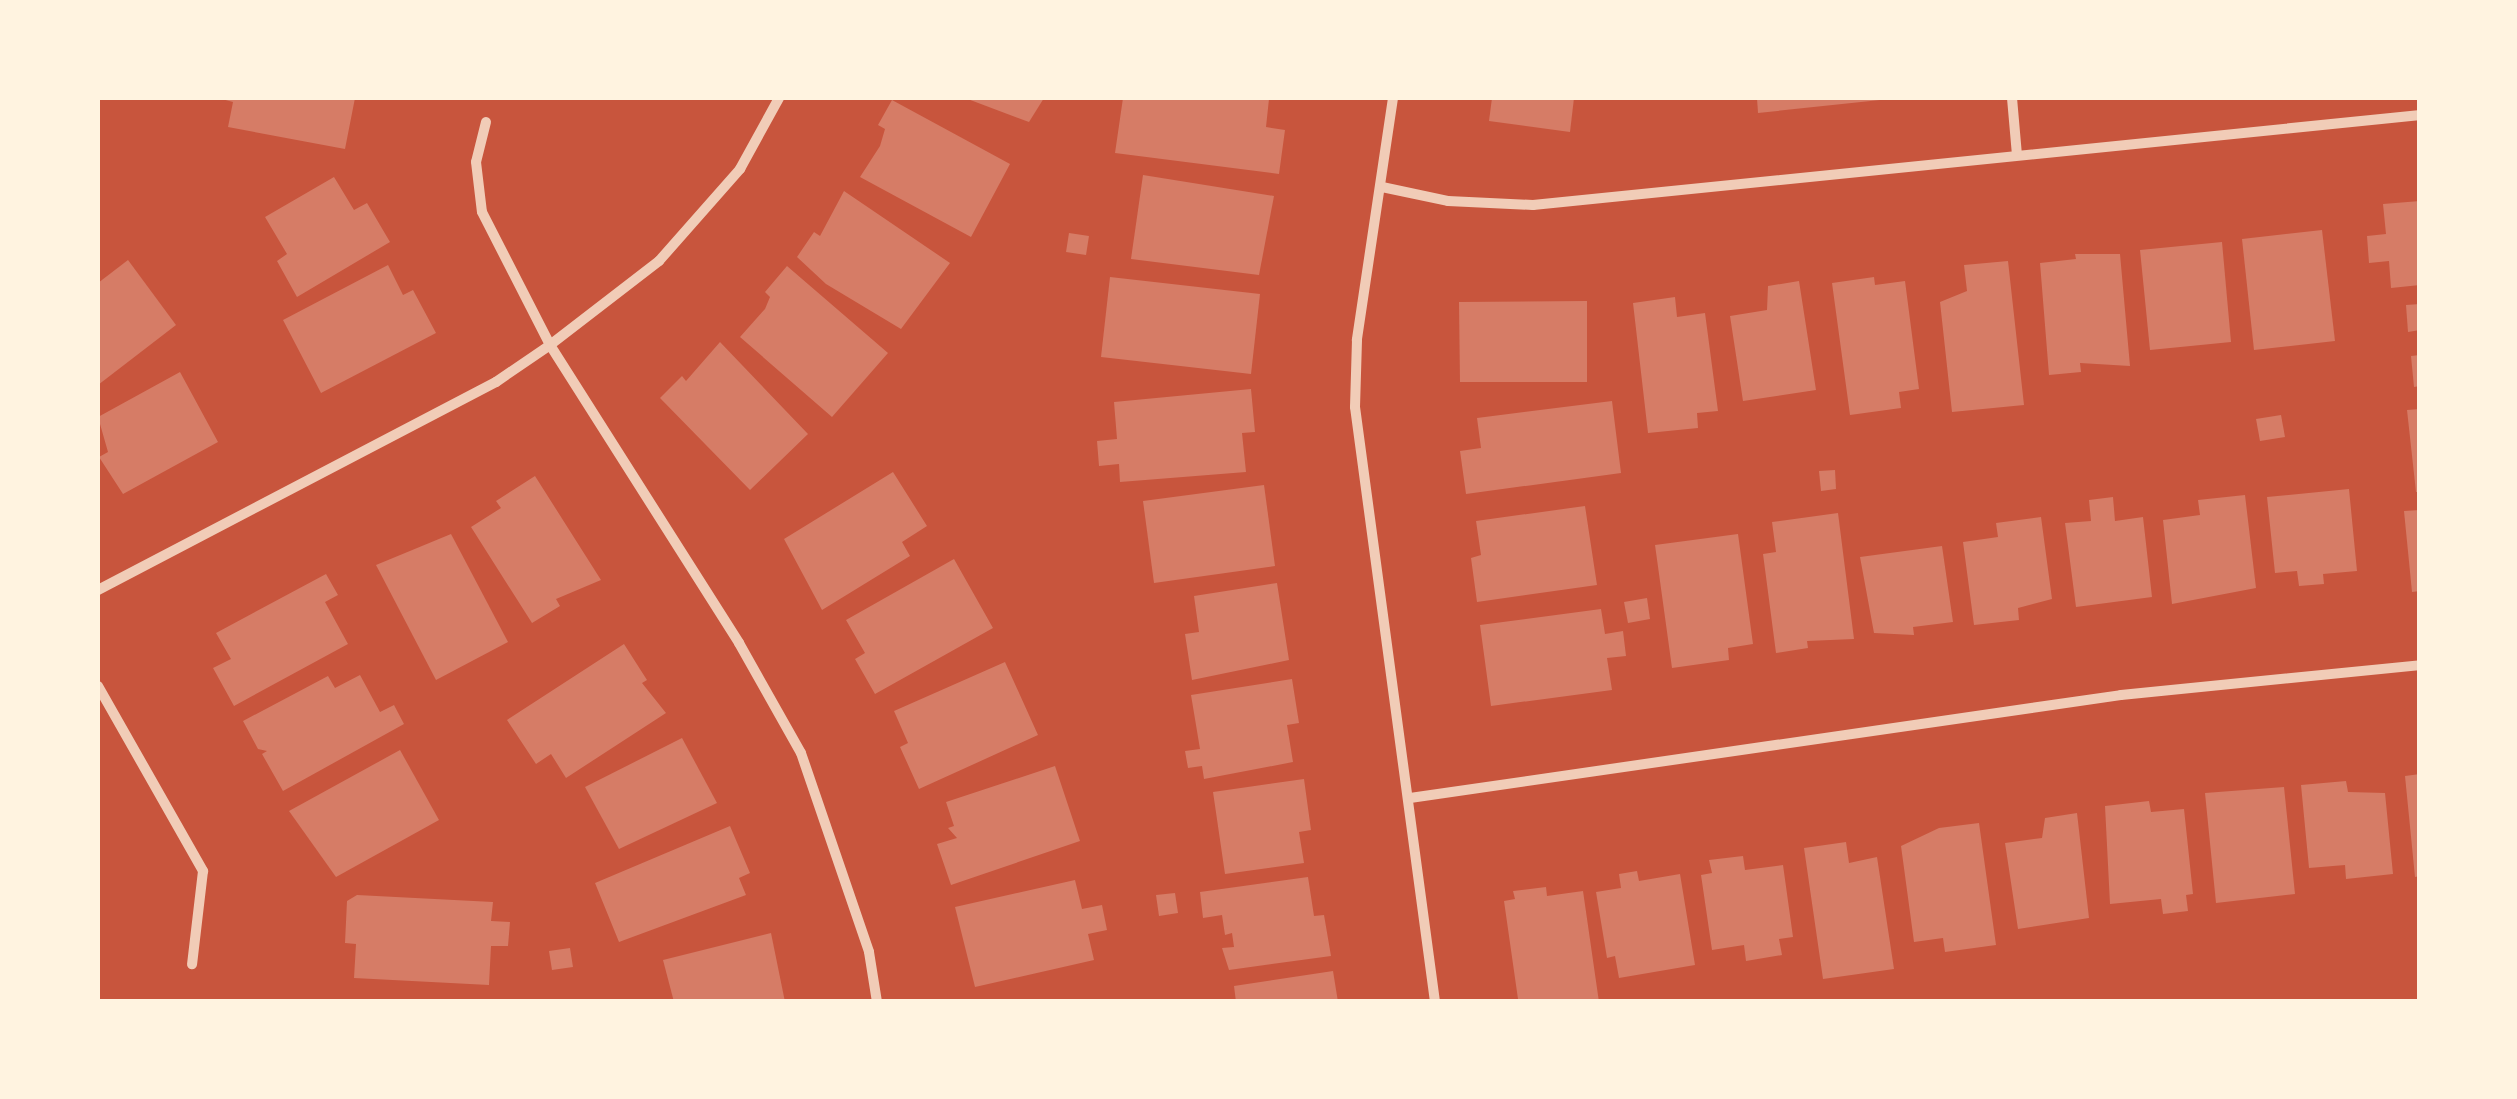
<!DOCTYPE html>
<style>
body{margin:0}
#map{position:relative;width:2517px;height:1099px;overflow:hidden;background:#c8553d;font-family:"Fira Sans",sans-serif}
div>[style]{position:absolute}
.building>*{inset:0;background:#d67c66}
.minor>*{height:10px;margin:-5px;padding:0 5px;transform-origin:5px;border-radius:5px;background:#f1ccb7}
span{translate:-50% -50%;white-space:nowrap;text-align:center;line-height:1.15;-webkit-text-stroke:10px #fff3e0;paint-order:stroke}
.frame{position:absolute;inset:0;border:100px solid #fff3e0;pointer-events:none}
</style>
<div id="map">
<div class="building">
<i style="clip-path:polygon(218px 98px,355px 98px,345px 149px,228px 127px,233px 102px)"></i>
<i style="clip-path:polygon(965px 98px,1044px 98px,1029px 122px)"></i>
<i style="clip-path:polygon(1123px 98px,1269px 99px,1266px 127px,1285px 130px,1279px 174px,1115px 153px)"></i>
<i style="clip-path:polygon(1492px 98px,1574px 98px,1570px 132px,1489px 121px)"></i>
<i style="clip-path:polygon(1757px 98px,1879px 98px,1880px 100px,1758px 113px)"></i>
<i style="clip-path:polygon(892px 100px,1010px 164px,971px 237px,860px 177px,880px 146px,885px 129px,878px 125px)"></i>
<i style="clip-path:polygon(1143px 175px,1274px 196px,1259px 275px,1131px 259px)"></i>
<i style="clip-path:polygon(334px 177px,354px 210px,367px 203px,390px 242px,297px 297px,277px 261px,287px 254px,265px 217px)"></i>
<i style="clip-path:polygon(844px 191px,950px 263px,901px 329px,826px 284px,797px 257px,814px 232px,820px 236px)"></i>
<i style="clip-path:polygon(2420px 201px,2420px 285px,2391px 288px,2389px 261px,2369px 263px,2367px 236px,2386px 234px,2383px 204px)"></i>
<i style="clip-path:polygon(2322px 230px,2335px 341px,2254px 350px,2242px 239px)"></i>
<i style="clip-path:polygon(1069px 233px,1089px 236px,1086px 255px,1066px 252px)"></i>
<i style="clip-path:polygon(2222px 242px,2231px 342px,2150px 350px,2140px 250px)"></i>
<i style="clip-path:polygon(2075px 254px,2120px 254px,2130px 366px,2080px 363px,2081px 372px,2049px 375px,2040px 263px,2076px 259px)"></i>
<i style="clip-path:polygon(128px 260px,176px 325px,98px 385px,98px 283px)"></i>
<i style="clip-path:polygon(2008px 261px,2024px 405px,1952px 412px,1940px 302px,1967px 291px,1964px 265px)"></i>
<i style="clip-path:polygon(388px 265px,403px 295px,413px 290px,436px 333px,321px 393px,283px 320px)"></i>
<i style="clip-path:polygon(787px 266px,888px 353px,832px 417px,740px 337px,765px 309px,770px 297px,765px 292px)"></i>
<i style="clip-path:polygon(1110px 277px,1260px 294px,1251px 374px,1101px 357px)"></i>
<i style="clip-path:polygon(1874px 277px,1875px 285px,1905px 281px,1919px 389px,1899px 392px,1901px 408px,1850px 415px,1832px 283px)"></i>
<i style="clip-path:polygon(1799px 281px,1816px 390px,1743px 401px,1730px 316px,1767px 310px,1768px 286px)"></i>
<i style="clip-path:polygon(1675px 297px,1677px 317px,1705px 313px,1718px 411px,1697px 413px,1698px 428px,1648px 433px,1633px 303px)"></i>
<i style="clip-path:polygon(1587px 301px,1587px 382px,1460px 382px,1459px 302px)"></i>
<i style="clip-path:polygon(2420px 304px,2420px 330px,2408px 332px,2406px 305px)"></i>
<i style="clip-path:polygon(720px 342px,808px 434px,750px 490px,660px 398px,682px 376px,686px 381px)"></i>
<i style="clip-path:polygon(2420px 355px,2420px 386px,2414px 387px,2411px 356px)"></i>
<i style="clip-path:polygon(180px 372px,218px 442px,123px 494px,99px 457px,108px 452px,98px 417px)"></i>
<i style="clip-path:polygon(1251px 389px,1255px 432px,1242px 433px,1246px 472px,1120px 482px,1119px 464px,1099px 466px,1097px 441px,1117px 439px,1114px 402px)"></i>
<i style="clip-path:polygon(1612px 401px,1621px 473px,1466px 494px,1460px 451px,1481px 448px,1477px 418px)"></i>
<i style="clip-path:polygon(2420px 409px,2420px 492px,2416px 492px,2407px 410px)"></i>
<i style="clip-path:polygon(2281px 415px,2285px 437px,2260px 441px,2256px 419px)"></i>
<i style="clip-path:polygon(1835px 470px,1836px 489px,1821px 491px,1819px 471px)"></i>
<i style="clip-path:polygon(893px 472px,927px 526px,902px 542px,910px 556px,822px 610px,784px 539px)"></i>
<i style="clip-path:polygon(535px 476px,601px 580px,556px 599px,560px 606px,532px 623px,471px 527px,501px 508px,496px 501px)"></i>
<i style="clip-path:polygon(1264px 485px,1275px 566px,1154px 583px,1143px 501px)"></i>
<i style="clip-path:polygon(2349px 489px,2357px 571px,2323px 574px,2324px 584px,2299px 586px,2297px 571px,2275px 573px,2267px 497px)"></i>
<i style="clip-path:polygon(2245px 495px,2256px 588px,2172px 604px,2163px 520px,2200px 515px,2198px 500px)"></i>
<i style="clip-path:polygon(2113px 497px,2115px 521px,2143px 517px,2152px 597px,2076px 607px,2065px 523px,2091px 521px,2089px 500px)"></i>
<i style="clip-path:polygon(1585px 506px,1597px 585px,1477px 602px,1471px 558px,1481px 555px,1476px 521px)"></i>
<i style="clip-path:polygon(2420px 510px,2420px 591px,2412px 592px,2404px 511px)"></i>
<i style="clip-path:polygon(1838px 513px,1854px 639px,1807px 641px,1808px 648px,1776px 653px,1763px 554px,1776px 552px,1772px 522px)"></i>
<i style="clip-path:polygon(2041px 517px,2052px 599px,2018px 608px,2019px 620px,1974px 625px,1963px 542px,1998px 537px,1996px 523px)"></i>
<i style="clip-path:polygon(451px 534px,508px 642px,436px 680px,376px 565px)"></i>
<i style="clip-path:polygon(1738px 534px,1753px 644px,1728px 648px,1729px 660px,1672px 668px,1655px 545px)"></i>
<i style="clip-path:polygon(1942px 546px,1953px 622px,1913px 627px,1914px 635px,1874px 633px,1860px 557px)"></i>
<i style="clip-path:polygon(954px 559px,993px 628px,875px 694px,855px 659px,865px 653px,846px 620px)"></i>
<i style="clip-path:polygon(326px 574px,338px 595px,325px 602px,348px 644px,234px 706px,213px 668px,231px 659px,216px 633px)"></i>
<i style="clip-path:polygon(1277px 583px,1289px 660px,1192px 680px,1185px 634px,1199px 632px,1194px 596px)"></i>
<i style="clip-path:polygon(1647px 598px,1650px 619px,1628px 623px,1624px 602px)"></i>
<i style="clip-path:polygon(1601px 609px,1605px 634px,1623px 631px,1626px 656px,1607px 658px,1612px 690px,1491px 706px,1480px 625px)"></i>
<i style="clip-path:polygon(624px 644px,647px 680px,642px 683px,666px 713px,566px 778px,551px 754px,536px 764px,507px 720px)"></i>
<i style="clip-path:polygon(1005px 662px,1038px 735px,919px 789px,900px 747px,908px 743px,894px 711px)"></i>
<i style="clip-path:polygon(360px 675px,380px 712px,394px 705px,404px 724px,283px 791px,262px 754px,267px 751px,258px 749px,243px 721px,328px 676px,335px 688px)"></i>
<i style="clip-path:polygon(1292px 679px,1299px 723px,1287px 725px,1293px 762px,1204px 779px,1202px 766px,1188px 768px,1185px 751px,1200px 749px,1191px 695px)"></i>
<i style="clip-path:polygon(682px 738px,717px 803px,619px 849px,585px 787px)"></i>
<i style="clip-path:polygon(400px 750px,439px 820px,336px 877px,289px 811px)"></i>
<i style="clip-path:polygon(1055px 766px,1080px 841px,951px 885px,937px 844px,957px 838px,948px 828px,954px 826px,946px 802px)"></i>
<i style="clip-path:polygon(2420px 774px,2420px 876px,2415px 877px,2405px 776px)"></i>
<i style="clip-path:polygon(1304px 779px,1311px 830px,1299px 832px,1304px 863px,1225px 874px,1213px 792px)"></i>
<i style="clip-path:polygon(2346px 781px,2348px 792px,2385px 793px,2393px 874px,2346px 879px,2345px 865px,2309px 868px,2301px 785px)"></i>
<i style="clip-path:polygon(2284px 787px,2295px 894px,2216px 903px,2205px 793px)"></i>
<i style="clip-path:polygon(2149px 801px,2151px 812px,2184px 809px,2193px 894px,2186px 895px,2188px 911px,2163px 914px,2161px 899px,2110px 904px,2105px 806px)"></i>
<i style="clip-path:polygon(2077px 813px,2089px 918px,2018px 929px,2005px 843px,2042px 838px,2045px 818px)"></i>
<i style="clip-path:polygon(1979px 823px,1996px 945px,1945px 952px,1943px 938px,1914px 942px,1901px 846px,1939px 828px)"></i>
<i style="clip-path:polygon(730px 826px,750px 873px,739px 878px,746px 895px,619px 942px,595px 883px)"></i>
<i style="clip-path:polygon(1846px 842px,1849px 863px,1877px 857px,1894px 969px,1823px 979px,1804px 848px)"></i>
<i style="clip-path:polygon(1743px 856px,1745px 870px,1783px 865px,1793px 937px,1779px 939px,1782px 955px,1746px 961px,1744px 945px,1712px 950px,1701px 875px,1712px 873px,1709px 860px)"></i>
<i style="clip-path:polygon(1637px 871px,1639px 881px,1680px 874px,1695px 965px,1619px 978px,1615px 956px,1607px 958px,1596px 892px,1621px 888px,1619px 874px)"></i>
<i style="clip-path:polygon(1308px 877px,1314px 916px,1324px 915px,1331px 956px,1229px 970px,1222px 948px,1234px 947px,1232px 933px,1225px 935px,1222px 915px,1203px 918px,1200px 892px)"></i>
<i style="clip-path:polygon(1075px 880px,1082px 909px,1102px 905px,1107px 930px,1088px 934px,1094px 960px,975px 987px,955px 907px)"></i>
<i style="clip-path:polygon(1546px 887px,1547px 896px,1583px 891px,1599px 1002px,1518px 999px,1504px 901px,1515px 899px,1513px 891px)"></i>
<i style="clip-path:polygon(1175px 893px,1178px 913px,1159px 916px,1156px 895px)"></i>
<i style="clip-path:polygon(357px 895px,493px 902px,491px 921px,510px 922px,508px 946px,491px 946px,489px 985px,354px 978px,356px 944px,345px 943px,347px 901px)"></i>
<i style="clip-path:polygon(771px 933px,785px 1002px,674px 1002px,663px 960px)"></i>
<i style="clip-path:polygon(570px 948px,573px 967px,552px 970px,549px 951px)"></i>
<i style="clip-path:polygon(1333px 971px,1338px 1002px,1236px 1002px,1234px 986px)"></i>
</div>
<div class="minor">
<i style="left:1393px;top:98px;width:245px;rotate:98.5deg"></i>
<i style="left:1357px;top:340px;width:67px;rotate:91.7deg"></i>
<i style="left:1355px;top:407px;width:600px;rotate:82.34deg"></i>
<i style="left:2012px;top:98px;width:57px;rotate:85deg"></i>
<i style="left:486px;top:122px;width:41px;rotate:104deg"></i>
<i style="left:476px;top:162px;width:50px;rotate:83.2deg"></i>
<i style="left:482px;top:212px;width:149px;rotate:62.9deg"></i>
<i style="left:550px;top:345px;width:353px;rotate:57.6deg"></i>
<i style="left:739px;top:643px;width:126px;rotate:60.6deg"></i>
<i style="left:801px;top:753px;width:210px;rotate:71.1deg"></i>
<i style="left:869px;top:952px;width:51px;rotate:80.9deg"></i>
<i style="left:1382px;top:187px;width:67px;rotate:12deg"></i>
<i style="left:1448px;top:201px;width:85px;rotate:2.7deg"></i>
<i style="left:1533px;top:205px;width:892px;rotate:-5.79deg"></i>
<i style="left:98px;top:590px;width:449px;rotate:-27.6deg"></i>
<i style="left:496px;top:382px;width:65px;rotate:-34.4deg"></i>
<i style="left:550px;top:345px;width:138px;rotate:-37.6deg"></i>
<i style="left:659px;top:261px;width:123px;rotate:-48.6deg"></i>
<i style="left:740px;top:169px;width:81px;rotate:-61.2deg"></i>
<i style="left:98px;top:686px;width:213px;rotate:60.4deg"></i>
<i style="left:203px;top:871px;width:94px;rotate:96.7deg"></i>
<i style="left:1410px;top:798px;width:718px;rotate:-8.24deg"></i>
<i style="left:2121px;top:695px;width:301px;rotate:-5.7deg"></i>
</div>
<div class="frame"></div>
</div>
